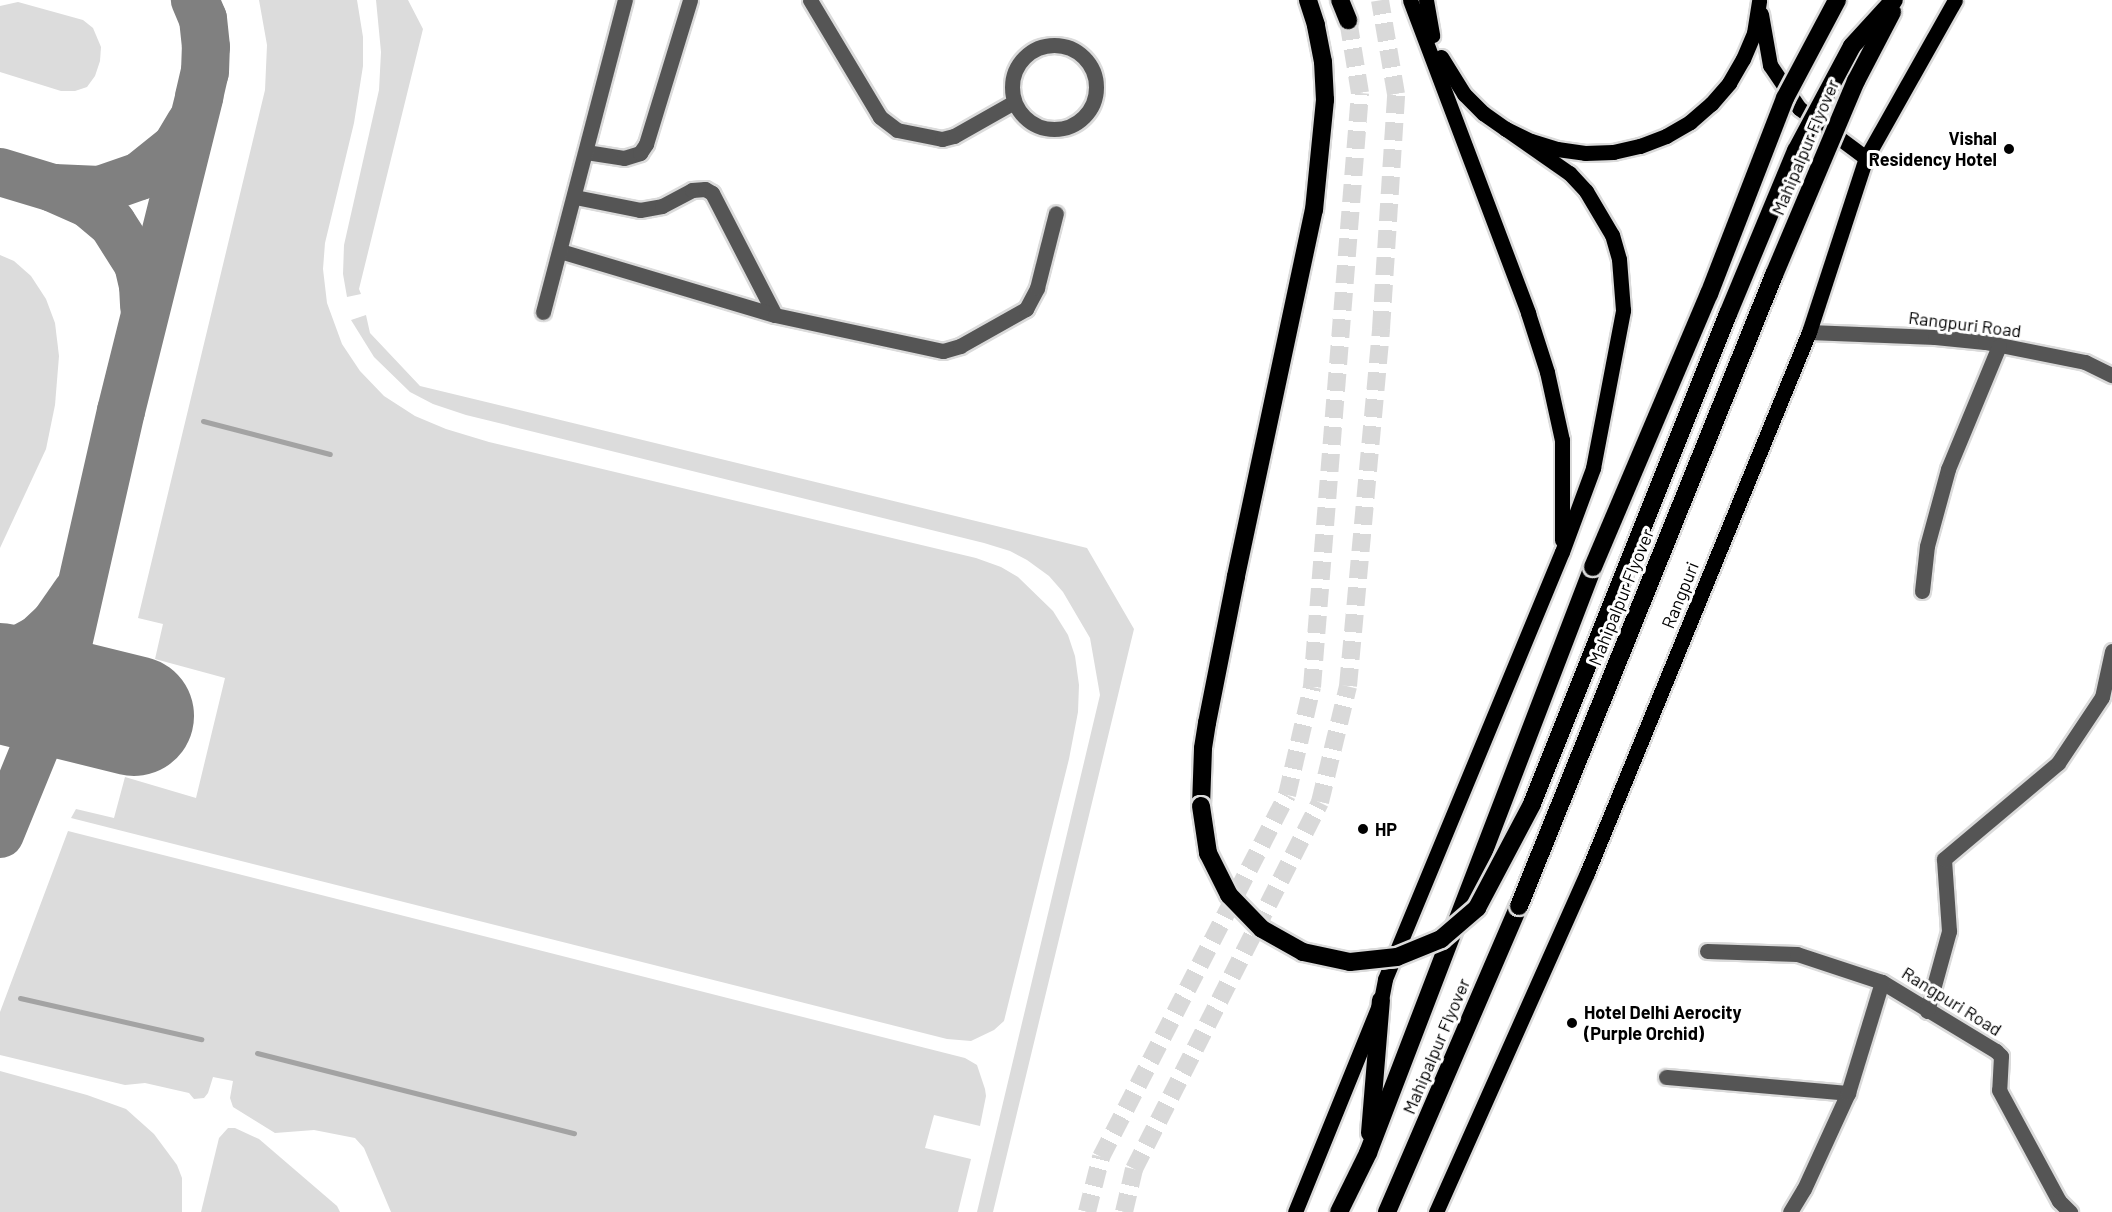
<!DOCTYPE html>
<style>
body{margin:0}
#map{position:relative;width:2112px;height:1212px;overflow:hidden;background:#fff;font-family:Barlow,sans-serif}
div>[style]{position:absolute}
.green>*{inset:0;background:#dcdcdc}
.stream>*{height:5px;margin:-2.5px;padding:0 2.5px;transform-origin:2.5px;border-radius:2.5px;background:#a3a3a3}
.taxiway>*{height:48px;margin:-24px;padding:0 24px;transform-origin:24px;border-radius:24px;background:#808080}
.runway>*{height:120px;margin:-60px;padding:0 60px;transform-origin:60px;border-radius:60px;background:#808080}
.highway-tunnel>*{height:18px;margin-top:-9px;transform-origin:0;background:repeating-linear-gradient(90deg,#d9d9d9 0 18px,transparent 0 27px)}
.roads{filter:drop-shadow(2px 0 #dbdbdb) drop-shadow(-2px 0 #dbdbdb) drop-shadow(0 2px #dbdbdb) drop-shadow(0 -2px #dbdbdb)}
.minor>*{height:15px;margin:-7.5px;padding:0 7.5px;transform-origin:7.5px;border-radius:7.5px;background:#555}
.minor>.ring{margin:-7.5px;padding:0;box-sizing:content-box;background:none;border:15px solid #555;border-radius:50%}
.major>*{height:15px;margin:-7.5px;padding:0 7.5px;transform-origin:7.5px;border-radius:7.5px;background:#000}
.highway>*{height:18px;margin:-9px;padding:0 9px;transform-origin:9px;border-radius:9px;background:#000}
.bridges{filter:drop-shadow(2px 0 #dbdbdb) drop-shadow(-2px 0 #dbdbdb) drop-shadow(0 2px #dbdbdb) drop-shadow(0 -2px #dbdbdb)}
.highway-bridge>*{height:18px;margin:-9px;padding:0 9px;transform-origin:9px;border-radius:9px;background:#000}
.dots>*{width:16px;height:16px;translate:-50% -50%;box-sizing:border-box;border:3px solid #fff;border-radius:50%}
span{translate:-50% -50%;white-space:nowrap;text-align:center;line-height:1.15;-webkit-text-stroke:6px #fff;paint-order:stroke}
.poi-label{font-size:18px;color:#000;font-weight:700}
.right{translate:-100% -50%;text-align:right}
.left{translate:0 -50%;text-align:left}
.street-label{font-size:18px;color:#000}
</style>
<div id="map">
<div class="green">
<i style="clip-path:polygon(259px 0,357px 0,363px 37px,363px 66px,354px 123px,325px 243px,323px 269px,327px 303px,342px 344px,360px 371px,384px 396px,415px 416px,446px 429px,489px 442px,976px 558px,1001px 567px,1018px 577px,1053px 611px,1068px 635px,1075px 656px,1079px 685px,1078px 712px,1069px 759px,1004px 1021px,994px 1030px,971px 1041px,947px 1039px,71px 818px,76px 809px,114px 818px,125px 777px,196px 798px,225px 678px,155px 659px,163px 624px,138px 618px,265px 90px,267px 45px)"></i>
<i style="clip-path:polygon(376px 0,408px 0,423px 29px,359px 289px,361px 294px,347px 297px,343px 274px,344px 245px,379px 90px,381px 52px)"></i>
<i style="clip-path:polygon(18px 2px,83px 20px,93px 28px,101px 47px,100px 61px,95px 76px,87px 87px,75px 91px,61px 91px,0 72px,0 6px)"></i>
<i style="clip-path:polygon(0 255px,14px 261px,31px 276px,46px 299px,55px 323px,59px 356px,55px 405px,46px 449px,0 548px)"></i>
<i style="clip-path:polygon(366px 315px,370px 333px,420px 386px,1087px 548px,1134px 629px,993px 1212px,977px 1212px,1100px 695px,1090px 638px,1063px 592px,1049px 576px,1027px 560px,1010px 551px,984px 543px,466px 415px,433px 404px,410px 392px,374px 357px,351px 320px)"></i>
<i style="clip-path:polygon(68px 831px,965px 1058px,977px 1065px,985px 1089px,986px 1096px,980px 1126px,934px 1115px,925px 1148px,971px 1159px,958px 1212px,391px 1212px,364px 1148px,355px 1138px,314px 1130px,275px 1133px,233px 1107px,230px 1098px,233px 1081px,213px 1077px,208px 1093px,204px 1098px,194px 1099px,189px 1093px,145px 1083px,125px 1085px,0 1055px,0 1012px)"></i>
<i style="clip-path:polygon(0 1071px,87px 1095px,126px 1109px,154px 1134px,177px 1165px,182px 1178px,182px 1212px,0 1212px)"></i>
<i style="clip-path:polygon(228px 1128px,235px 1128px,259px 1139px,337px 1206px,340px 1212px,201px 1212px,219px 1138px)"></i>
</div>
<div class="stream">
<i style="left:203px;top:421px;width:131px;rotate:14.6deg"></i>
<i style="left:20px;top:998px;width:186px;rotate:12.8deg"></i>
<i style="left:257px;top:1053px;width:327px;rotate:14.2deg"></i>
</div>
<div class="taxiway">
<i style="left:0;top:172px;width:55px;rotate:16.8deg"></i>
<i style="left:53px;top:188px;width:39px;rotate:24deg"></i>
<i style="left:89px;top:204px;width:30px;rotate:40deg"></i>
<i style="left:112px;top:223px;width:49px;rotate:57.6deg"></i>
<i style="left:138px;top:264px;width:22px;rotate:77deg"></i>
<i style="left:143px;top:285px;width:22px;rotate:87deg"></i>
<i style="left:54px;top:188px;width:46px;rotate:2.5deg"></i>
<i style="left:100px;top:190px;width:42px;rotate:-19.3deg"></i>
<i style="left:140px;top:176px;width:46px;rotate:-38.9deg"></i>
<i style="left:176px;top:147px;width:27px;rotate:-59deg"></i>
<i style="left:0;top:660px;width:43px;rotate:-28.9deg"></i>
<i style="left:38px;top:639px;width:23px;rotate:-43deg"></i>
<i style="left:55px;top:623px;width:38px;rotate:-55deg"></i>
<i style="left:0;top:834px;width:148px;rotate:-67.8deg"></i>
<i style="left:56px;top:697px;width:293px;rotate:-77.2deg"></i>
<i style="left:121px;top:411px;width:324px;rotate:-76deg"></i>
<i style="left:199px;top:97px;width:26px;rotate:-77deg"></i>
<i style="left:205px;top:72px;width:25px;rotate:-88deg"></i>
<i style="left:206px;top:47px;width:28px;rotate:-96deg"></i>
<i style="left:203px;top:19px;width:21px;rotate:-113deg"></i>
</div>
<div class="runway">
<i style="left:0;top:683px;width:138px;rotate:13.8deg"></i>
</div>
<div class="highway-tunnel">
<i style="left:1087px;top:1212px;width:57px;rotate:-75.7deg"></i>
<i style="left:1101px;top:1157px;width:407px;rotate:-62.8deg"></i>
<i style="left:1287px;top:795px;width:111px;rotate:-77deg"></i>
<i style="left:1312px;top:687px;width:596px;rotate:-85.38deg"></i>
<i style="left:1360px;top:93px;width:74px;rotate:-99.3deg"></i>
<i style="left:1124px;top:1212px;width:44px;rotate:-76.9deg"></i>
<i style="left:1134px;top:1169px;width:411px;rotate:-63.1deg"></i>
<i style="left:1320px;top:802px;width:119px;rotate:-76.4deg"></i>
<i style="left:1348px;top:686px;width:359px;rotate:-84.7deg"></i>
<i style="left:1381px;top:329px;width:235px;rotate:-86.3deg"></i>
<i style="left:1396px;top:94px;width:95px;rotate:-99.7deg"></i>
</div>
<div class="roads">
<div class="minor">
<i style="left:810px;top:0;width:136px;rotate:59.1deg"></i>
<i style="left:880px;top:117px;width:21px;rotate:37deg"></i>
<i style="left:897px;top:130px;width:46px;rotate:11.3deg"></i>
<i style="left:942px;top:139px;width:12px;rotate:-14deg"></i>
<i style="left:954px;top:136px;width:69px;rotate:-29.5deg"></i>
<i class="ring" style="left:1012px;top:45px;width:69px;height:69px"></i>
<i style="left:586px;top:152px;width:38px;rotate:9deg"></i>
<i style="left:624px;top:158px;width:17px;rotate:-17deg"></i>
<i style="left:640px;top:153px;width:11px;rotate:-56deg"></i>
<i style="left:646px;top:144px;width:151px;rotate:-73deg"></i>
<i style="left:575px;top:197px;width:66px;rotate:11.3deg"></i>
<i style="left:640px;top:210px;width:22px;rotate:-10deg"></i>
<i style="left:662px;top:206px;width:34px;rotate:-28deg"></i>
<i style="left:692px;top:190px;width:13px;rotate:-4deg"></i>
<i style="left:705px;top:189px;width:8px;rotate:30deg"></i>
<i style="left:712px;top:193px;width:137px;rotate:62.7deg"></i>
<i style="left:560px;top:251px;width:224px;rotate:16.6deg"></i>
<i style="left:775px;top:315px;width:172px;rotate:12.1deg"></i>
<i style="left:943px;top:351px;width:18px;rotate:-16deg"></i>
<i style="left:960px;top:346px;width:76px;rotate:-29.3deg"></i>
<i style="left:1026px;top:309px;width:24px;rotate:-62deg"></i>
<i style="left:1037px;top:288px;width:77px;rotate:-75.8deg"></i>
<i style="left:543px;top:312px;width:323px;rotate:-75.3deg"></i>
<i style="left:1809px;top:332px;width:126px;rotate:2.3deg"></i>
<i style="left:1935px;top:337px;width:50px;rotate:5.7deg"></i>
<i style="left:1985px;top:342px;width:102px;rotate:11.3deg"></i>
<i style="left:2085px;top:362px;width:30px;rotate:26deg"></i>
<i style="left:1922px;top:591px;width:45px;rotate:-83.7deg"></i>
<i style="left:1927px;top:546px;width:80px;rotate:-74.7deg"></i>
<i style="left:1948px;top:469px;width:133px;rotate:-67.5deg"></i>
<i style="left:1707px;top:951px;width:90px;rotate:1.9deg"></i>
<i style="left:1797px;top:954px;width:89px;rotate:18.2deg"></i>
<i style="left:1882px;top:982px;width:133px;rotate:31.2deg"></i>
<i style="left:1996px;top:1051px;width:7px;rotate:45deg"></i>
<i style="left:2001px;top:1056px;width:34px;rotate:93deg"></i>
<i style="left:1999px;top:1090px;width:126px;rotate:61.6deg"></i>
<i style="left:2059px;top:1201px;width:16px;rotate:45deg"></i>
<i style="left:1927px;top:1011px;width:83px;rotate:-74.6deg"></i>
<i style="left:1949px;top:931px;width:72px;rotate:-94deg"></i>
<i style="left:1944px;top:859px;width:149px;rotate:-40.1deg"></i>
<i style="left:2058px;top:763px;width:79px;rotate:-56.3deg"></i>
<i style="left:2102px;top:697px;width:47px;rotate:-77.7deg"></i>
<i style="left:1666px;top:1077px;width:183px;rotate:5deg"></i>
<i style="left:1790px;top:1212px;width:27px;rotate:-59deg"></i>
<i style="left:1804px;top:1189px;width:106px;rotate:-65.4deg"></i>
<i style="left:1848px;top:1093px;width:116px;rotate:-73deg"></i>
</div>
<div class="major">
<i style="left:1410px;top:0;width:335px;rotate:69.3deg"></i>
<i style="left:1528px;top:313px;width:62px;rotate:72.1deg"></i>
<i style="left:1547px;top:372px;width:70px;rotate:77.6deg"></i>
<i style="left:1562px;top:440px;width:100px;rotate:90deg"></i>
<i style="left:1426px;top:0;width:36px;rotate:80deg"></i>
<i style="left:1761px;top:14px;width:52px;rotate:80deg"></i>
<i style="left:1770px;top:65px;width:52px;rotate:56deg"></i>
<i style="left:1799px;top:108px;width:84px;rotate:36.7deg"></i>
<i style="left:1441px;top:57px;width:44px;rotate:58.1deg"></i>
<i style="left:1464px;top:94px;width:27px;rotate:45deg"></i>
<i style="left:1483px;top:113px;width:28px;rotate:35deg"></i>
<i style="left:1506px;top:129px;width:28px;rotate:26deg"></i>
<i style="left:1531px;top:141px;width:27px;rotate:17deg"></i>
<i style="left:1557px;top:149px;width:28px;rotate:8deg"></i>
<i style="left:1585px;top:153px;width:28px;rotate:-2deg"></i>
<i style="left:1613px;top:152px;width:28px;rotate:-13deg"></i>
<i style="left:1640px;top:146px;width:28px;rotate:-21deg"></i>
<i style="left:1666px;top:136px;width:28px;rotate:-30deg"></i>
<i style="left:1690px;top:122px;width:28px;rotate:-41deg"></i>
<i style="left:1711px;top:104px;width:28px;rotate:-49deg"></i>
<i style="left:1729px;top:83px;width:28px;rotate:-60deg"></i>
<i style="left:1743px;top:59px;width:28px;rotate:-67deg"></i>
<i style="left:1754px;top:33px;width:33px;rotate:-81deg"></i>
<i style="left:1295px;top:1212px;width:229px;rotate:-67.9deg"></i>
<i style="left:1381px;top:1000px;width:21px;rotate:-79deg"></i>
<i style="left:1385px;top:979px;width:462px;rotate:-67.5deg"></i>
<i style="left:1562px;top:552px;width:90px;rotate:-69.7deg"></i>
<i style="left:1593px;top:468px;width:161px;rotate:-79.2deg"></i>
<i style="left:1623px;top:310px;width:51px;rotate:-94.5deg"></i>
<i style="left:1619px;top:259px;width:25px;rotate:-106deg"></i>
<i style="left:1612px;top:235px;width:51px;rotate:-120.6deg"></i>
<i style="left:1586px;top:191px;width:25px;rotate:-133deg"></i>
<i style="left:1569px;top:173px;width:77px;rotate:-145.1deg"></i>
<i style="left:1436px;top:1212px;width:371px;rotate:-66deg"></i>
<i style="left:1587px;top:873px;width:585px;rotate:-67.69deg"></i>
<i style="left:1809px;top:332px;width:183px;rotate:-71.9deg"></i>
<i style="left:1866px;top:158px;width:181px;rotate:-60.6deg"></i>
</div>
<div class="highway">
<i style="left:1340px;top:0;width:22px;rotate:68deg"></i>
<i style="left:1201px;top:806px;width:58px;rotate:-88deg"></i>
<i style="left:1203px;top:748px;width:25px;rotate:-81deg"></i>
<i style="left:1207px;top:723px;width:150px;rotate:-78.8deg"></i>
<i style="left:1236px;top:576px;width:374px;rotate:-78deg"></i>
<i style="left:1314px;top:210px;width:111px;rotate:-84.3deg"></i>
<i style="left:1325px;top:100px;width:38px;rotate:-93deg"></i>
<i style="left:1323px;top:62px;width:38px;rotate:-101deg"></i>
<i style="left:1316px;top:25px;width:26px;rotate:-108deg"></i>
<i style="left:1370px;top:1133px;width:133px;rotate:-85.3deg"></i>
<i style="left:1339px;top:1212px;width:66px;rotate:-63.8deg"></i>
<i style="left:1368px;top:1153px;width:628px;rotate:-69deg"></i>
<i style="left:1387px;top:1212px;width:333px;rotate:-66.7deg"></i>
</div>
</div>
<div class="bridges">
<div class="highway-bridge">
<i style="left:1593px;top:567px;width:297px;rotate:-67deg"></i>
<i style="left:1709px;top:294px;width:210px;rotate:-68.8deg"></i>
<i style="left:1785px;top:98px;width:111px;rotate:-62deg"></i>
<i style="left:1201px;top:806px;width:48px;rotate:81.5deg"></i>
<i style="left:1208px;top:853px;width:47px;rotate:63.4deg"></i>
<i style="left:1229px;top:895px;width:47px;rotate:45.9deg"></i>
<i style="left:1262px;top:929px;width:47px;rotate:29.3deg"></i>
<i style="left:1303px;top:952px;width:48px;rotate:12deg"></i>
<i style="left:1350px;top:962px;width:47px;rotate:-6.1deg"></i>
<i style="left:1397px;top:957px;width:48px;rotate:-22.2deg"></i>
<i style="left:1441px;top:939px;width:48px;rotate:-40.7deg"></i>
<i style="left:1477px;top:908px;width:118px;rotate:-62.1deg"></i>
<i style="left:1532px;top:804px;width:528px;rotate:-68.2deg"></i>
<i style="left:1728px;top:314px;width:177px;rotate:-67.4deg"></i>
<i style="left:1796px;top:151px;width:119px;rotate:-61.9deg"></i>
<i style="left:1852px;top:46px;width:62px;rotate:-47.6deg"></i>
<i style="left:1519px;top:906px;width:681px;rotate:-68deg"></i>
<i style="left:1774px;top:275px;width:211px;rotate:-67.1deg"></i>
<i style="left:1856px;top:81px;width:78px;rotate:-62.4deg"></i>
</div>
</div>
<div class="dots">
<i style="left:2009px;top:149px;background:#000"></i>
<i style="left:1363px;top:829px;background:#000"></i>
<i style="left:1572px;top:1023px;background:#000"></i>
</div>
<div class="poi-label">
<span class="right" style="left:1997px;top:149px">Vishal<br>Residency Hotel</span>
<span class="left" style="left:1375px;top:829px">HP</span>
<span class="left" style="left:1584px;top:1023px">Hotel Delhi Aerocity<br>(Purple Orchid)</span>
</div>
<div class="street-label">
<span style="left:1805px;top:147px;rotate:-67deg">Mahipalpur Flyover</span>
<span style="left:1965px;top:324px;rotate:7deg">Rangpuri Road</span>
<span style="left:1680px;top:595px;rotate:-68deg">Rangpuri</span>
<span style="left:1621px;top:597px;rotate:-68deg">Mahipalpur Flyover</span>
<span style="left:1952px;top:1001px;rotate:32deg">Rangpuri Road</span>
<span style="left:1436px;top:1046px;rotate:-67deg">Mahipalpur Flyover</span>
</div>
</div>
